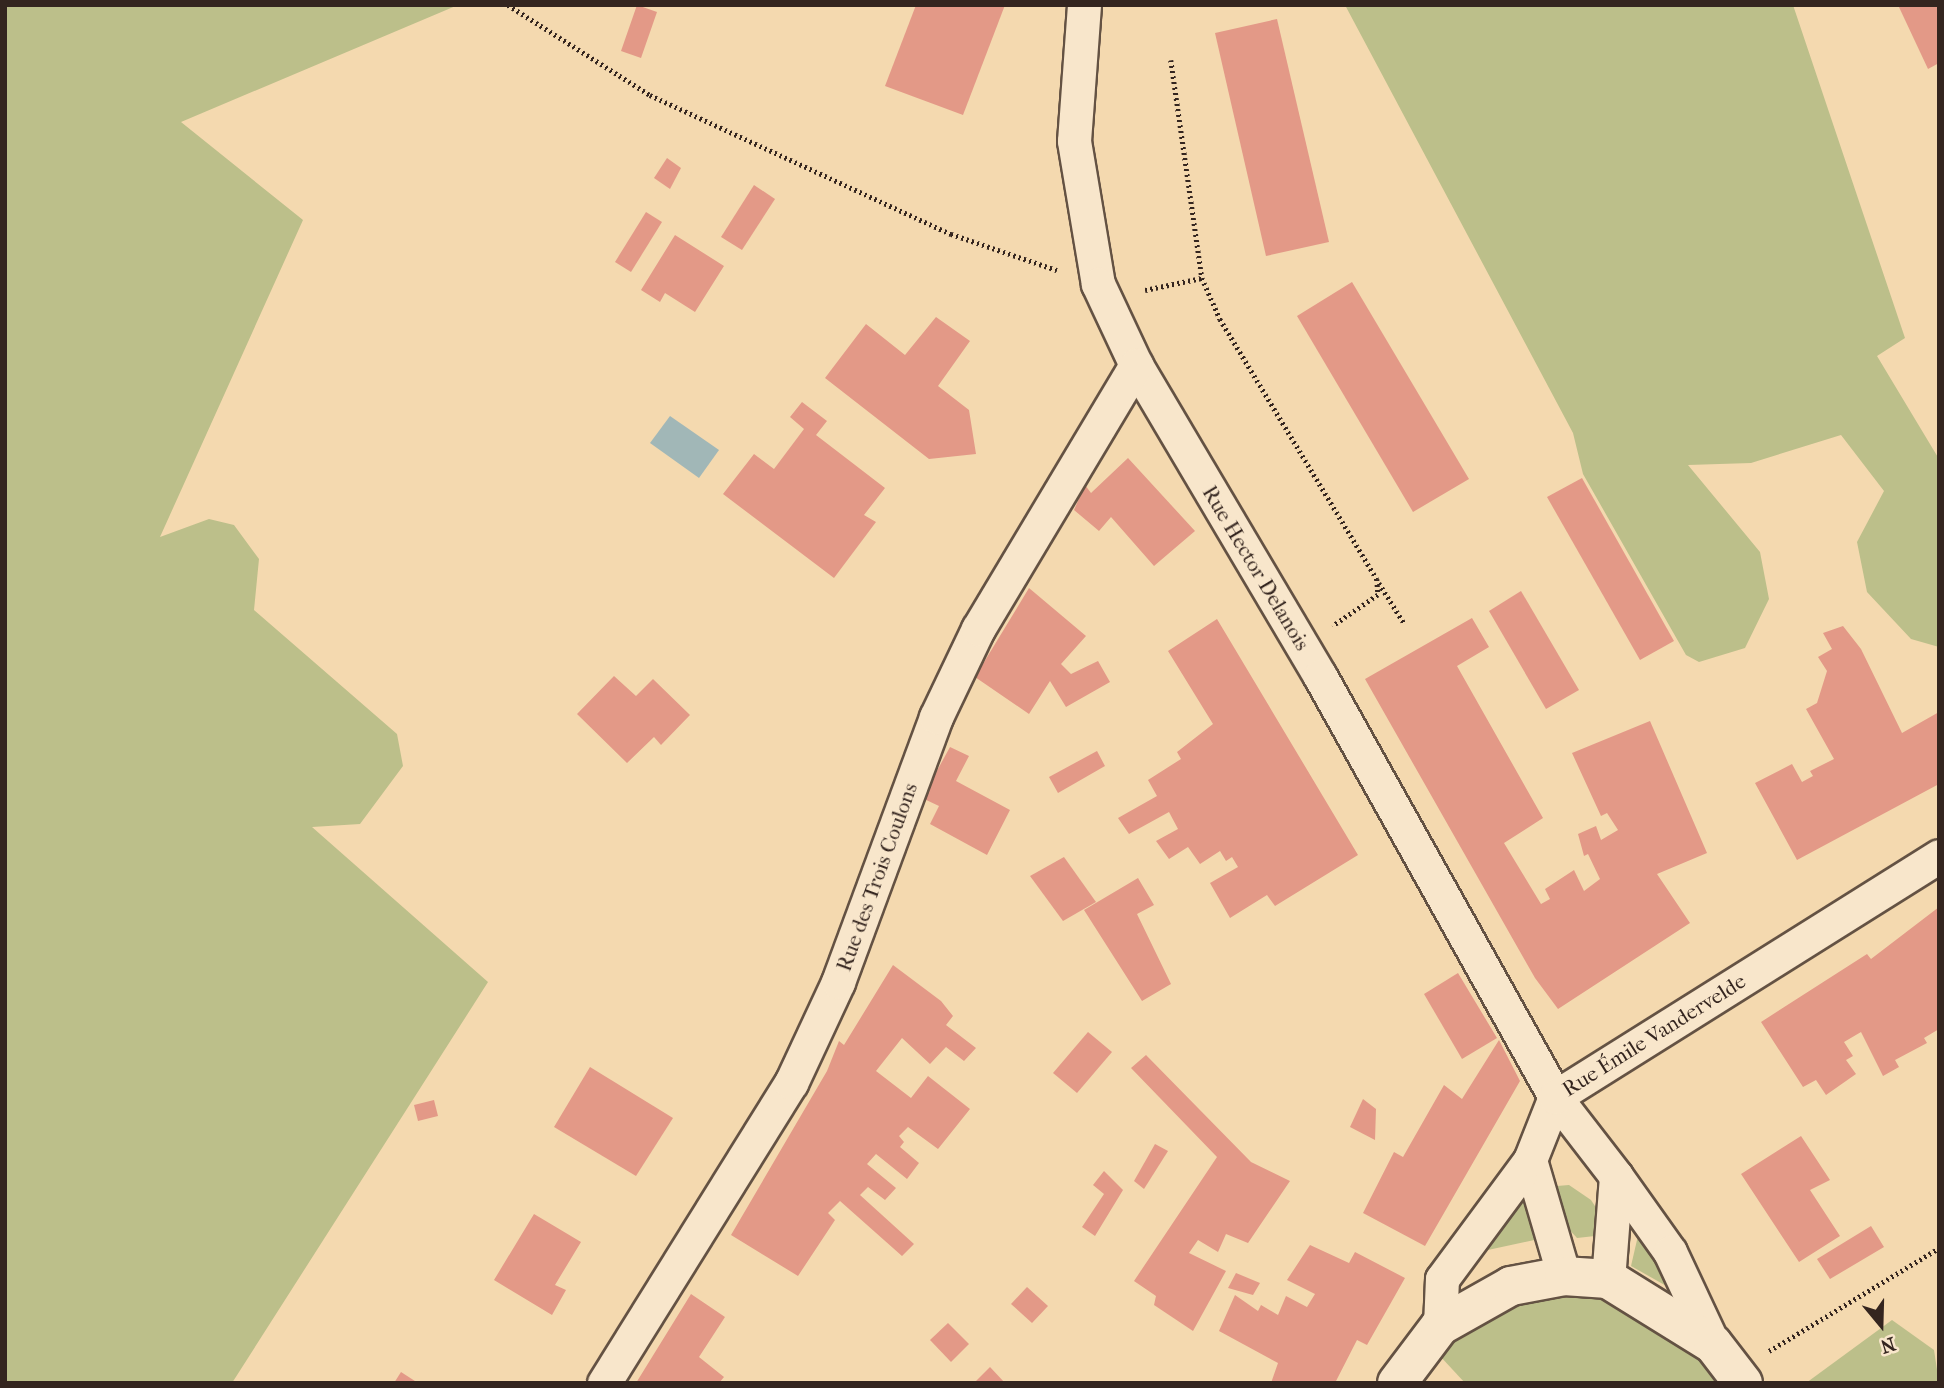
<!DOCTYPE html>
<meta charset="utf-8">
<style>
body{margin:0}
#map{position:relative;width:1944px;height:1388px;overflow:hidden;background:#f4d9af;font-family:"IM FELL French Canon",serif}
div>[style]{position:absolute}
.green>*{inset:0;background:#bcbf8a}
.water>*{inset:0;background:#a1b7b7}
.building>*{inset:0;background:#e39987}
.path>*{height:4.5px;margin-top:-2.25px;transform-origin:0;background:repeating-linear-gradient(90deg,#34251f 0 2px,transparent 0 5.5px)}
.roads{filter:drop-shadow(2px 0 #645243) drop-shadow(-2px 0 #645243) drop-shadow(0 2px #645243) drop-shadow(0 -2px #645243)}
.street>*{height:33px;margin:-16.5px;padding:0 16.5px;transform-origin:16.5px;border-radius:16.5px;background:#f8e6cb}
.secondary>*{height:38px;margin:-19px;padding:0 19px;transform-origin:19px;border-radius:19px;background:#f8e6cb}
span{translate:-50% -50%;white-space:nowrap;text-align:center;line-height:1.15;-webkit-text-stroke:6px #f8e6cb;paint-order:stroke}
.street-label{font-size:21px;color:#34251f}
.frame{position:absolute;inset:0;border:7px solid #34251f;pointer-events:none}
.north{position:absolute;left:1846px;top:1290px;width:70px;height:70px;-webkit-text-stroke:5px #f8e6cb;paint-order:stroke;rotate:161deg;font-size:19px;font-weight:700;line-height:28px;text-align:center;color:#34251f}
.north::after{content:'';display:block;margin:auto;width:24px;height:32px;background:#34251f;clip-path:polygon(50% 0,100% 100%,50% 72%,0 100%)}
</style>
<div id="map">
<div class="green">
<i style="clip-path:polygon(5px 5px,458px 5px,181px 122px,303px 220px,160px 537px,209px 519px,234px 525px,259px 559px,254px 610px,397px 734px,403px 766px,360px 824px,312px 827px,488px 982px,232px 1383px,5px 1383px)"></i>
<i style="clip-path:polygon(1345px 5px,1793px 5px,1905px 338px,1877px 356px,1939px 459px,1939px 647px,1911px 639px,1867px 592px,1857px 542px,1884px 491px,1841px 435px,1751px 463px,1688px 465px,1760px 552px,1769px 599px,1745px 648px,1699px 662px,1686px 655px,1583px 474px,1573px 433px)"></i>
<i style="clip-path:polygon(1569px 1185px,1591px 1200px,1604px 1220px,1595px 1236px,1577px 1238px,1566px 1226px,1557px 1186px)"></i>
<i style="clip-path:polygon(1524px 1187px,1539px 1239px,1474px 1253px)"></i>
<i style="clip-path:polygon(1640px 1227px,1677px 1292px,1631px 1266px)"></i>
<i style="clip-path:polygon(1608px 1279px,1743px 1383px,1465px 1383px,1427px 1342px,1440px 1326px)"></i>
<i style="clip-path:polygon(1892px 1320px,1934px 1350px,1939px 1383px,1806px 1383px)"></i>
</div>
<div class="water">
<i style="clip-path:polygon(670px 416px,719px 450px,699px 478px,650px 443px)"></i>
</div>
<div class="building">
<i style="clip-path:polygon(637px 5px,657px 12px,641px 58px,621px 51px)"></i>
<i style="clip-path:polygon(916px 5px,1005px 5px,963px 115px,885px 86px)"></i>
<i style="clip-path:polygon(1898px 5px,1939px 5px,1939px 63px,1928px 69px)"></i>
<i style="clip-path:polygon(1277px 19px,1329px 242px,1266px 256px,1215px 33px)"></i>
<i style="clip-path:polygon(667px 158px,681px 168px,670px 189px,654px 178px)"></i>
<i style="clip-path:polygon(754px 185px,775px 199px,742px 250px,721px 237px)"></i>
<i style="clip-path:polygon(646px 212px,662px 222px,631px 272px,615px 262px)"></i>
<i style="clip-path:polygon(675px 235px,724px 266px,695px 312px,665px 293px,660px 302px,641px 290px)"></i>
<i style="clip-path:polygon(1352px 282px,1469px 479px,1413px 512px,1297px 316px)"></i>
<i style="clip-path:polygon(936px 317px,970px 341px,938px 386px,969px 410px,976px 454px,929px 459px,825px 378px,866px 324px,905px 355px)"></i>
<i style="clip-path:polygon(802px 402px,827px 421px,816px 435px,885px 488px,864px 515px,876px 522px,834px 578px,723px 494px,754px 454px,774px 469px,804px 429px,790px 417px)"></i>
<i style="clip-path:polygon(1128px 458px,1195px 531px,1154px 566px,1111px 517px,1099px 531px,1074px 510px,1085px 485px,1091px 493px)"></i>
<i style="clip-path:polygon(1582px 478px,1674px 641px,1640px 660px,1547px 497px)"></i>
<i style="clip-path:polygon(1029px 588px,1086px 636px,1061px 664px,1071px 674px,1098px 661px,1110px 682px,1066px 707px,1050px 681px,1029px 714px,975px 677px)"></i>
<i style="clip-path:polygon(1521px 591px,1579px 690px,1546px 709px,1489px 611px)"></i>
<i style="clip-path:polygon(1472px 618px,1489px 647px,1457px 666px,1543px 818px,1504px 843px,1541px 904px,1550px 899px,1545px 889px,1574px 870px,1584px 891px,1600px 879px,1588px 854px,1584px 856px,1578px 834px,1596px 826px,1601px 840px,1618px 830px,1607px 813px,1601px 816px,1572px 753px,1650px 721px,1707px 853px,1657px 874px,1690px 923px,1558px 1009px,1535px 978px,1365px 679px)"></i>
<i style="clip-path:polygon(1217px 619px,1358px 855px,1275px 906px,1267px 895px,1230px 918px,1210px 883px,1238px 867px,1232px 857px,1226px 861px,1220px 851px,1200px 864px,1188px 847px,1169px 859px,1156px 841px,1178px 829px,1169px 812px,1129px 834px,1118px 818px,1157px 796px,1148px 780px,1181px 759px,1177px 752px,1213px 724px,1168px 651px)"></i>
<i style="clip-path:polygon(1843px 626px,1861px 649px,1902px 733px,1939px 712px,1939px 784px,1797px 860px,1755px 783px,1792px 764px,1802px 782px,1813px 776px,1810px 771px,1834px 759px,1806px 709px,1817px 703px,1827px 671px,1818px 657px,1832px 649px,1823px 633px)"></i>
<i style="clip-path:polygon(614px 676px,636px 696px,653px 679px,690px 715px,661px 745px,654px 737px,627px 763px,577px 714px)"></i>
<i style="clip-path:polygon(950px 747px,969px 756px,956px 781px,1010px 810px,987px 855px,930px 824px,939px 806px,922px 798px)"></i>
<i style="clip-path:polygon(1097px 751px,1105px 766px,1058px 793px,1049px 777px)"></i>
<i style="clip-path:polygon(1064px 857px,1096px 902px,1063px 921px,1030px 876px)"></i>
<i style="clip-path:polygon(1138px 878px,1154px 905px,1137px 914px,1171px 984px,1142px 1001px,1084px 910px)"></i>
<i style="clip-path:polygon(1939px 907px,1939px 1029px,1924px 1038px,1927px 1043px,1895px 1060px,1899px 1067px,1883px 1076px,1861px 1032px,1844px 1042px,1853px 1056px,1846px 1060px,1856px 1074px,1826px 1095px,1816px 1080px,1803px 1087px,1761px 1022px,1867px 954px,1871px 959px)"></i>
<i style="clip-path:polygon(893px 965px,941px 1001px,953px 1016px,946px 1025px,976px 1048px,964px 1061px,946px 1047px,930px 1064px,902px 1038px,876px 1071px,911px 1098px,928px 1076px,970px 1109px,938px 1149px,908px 1127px,899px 1136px,904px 1142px,900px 1147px,919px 1163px,907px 1179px,876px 1154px,867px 1164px,896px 1188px,885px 1200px,868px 1187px,860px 1195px,914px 1244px,902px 1256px,840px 1201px,828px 1213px,835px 1220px,798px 1276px,731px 1235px,827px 1071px,839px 1041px,844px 1045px)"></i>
<i style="clip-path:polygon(1458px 973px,1497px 1038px,1462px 1059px,1424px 994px)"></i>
<i style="clip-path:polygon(1088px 1032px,1112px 1052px,1077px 1093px,1053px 1073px)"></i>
<i style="clip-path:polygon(1499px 1040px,1520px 1081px,1425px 1246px,1363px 1213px,1394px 1152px,1403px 1157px,1444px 1085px,1462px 1099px)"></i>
<i style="clip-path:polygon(1146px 1055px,1251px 1162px,1290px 1181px,1248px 1243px,1226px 1234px,1218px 1252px,1198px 1240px,1189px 1253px,1226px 1271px,1193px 1331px,1154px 1305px,1156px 1296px,1134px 1281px,1217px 1157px,1131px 1068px)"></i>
<i style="clip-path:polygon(590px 1067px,673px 1118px,636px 1176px,554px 1127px)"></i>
<i style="clip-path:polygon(1363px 1099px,1376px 1109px,1375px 1140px,1350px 1127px)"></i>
<i style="clip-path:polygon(434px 1100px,438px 1116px,418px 1121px,414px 1105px)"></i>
<i style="clip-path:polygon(1801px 1136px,1830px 1180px,1810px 1190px,1840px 1236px,1799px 1262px,1741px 1174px)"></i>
<i style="clip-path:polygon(1155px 1144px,1168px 1151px,1144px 1189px,1134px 1181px)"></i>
<i style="clip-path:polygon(1104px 1171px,1123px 1190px,1095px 1236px,1082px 1227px,1104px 1194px,1093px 1185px)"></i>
<i style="clip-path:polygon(534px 1214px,581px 1242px,555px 1285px,566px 1290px,552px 1315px,494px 1280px)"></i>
<i style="clip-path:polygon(1871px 1226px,1884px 1247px,1830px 1279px,1817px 1259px)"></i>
<i style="clip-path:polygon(1310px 1245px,1349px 1263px,1355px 1252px,1405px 1278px,1367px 1345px,1357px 1340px,1335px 1383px,1271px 1383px,1278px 1363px,1219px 1331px,1235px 1295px,1258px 1311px,1261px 1305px,1278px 1315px,1286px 1296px,1307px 1307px,1315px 1294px,1287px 1280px)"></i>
<i style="clip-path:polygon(1236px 1273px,1260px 1283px,1253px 1295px,1228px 1288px)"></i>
<i style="clip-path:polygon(1027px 1287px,1048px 1306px,1032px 1323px,1011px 1304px)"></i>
<i style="clip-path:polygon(691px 1294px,725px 1317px,699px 1357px,724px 1377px,719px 1383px,636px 1383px)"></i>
<i style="clip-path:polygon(948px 1323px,969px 1344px,951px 1362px,930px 1340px)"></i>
<i style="clip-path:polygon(990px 1367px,1005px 1383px,974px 1383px)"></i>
<i style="clip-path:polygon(401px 1372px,418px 1383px,394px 1383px)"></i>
</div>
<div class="path">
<i style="left:508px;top:5px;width:168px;rotate:32.4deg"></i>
<i style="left:650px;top:95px;width:332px;rotate:24.8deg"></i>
<i style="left:951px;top:234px;width:112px;rotate:18.8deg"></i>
<i style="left:1171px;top:60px;width:220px;rotate:81.9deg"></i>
<i style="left:1202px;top:278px;width:45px;rotate:66.3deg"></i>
<i style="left:1220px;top:319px;width:304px;rotate:58.9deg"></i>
<i style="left:1377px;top:579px;width:16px;rotate:86deg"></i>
<i style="left:1378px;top:595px;width:55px;rotate:145.4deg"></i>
<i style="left:1145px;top:290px;width:58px;rotate:-11.9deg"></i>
<i style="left:1379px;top:583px;width:47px;rotate:58deg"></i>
<i style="left:1769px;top:1351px;width:199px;rotate:-31.2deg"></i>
</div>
<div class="roads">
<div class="street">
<i style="left:1084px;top:5px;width:136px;rotate:94.2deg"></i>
<i style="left:1074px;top:141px;width:145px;rotate:80.5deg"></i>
<i style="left:1098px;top:284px;width:89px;rotate:64.9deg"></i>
<i style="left:1136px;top:365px;width:361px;rotate:59.4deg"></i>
<i style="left:1320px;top:676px;width:482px;rotate:60.8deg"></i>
<i style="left:1555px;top:1097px;width:100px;rotate:52.3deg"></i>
<i style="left:1616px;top:1176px;width:103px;rotate:94.4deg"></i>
<i style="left:1530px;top:1160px;width:121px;rotate:73.7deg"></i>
<i style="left:1616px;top:1176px;width:93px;rotate:54.6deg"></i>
<i style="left:1670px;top:1252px;width:102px;rotate:64.9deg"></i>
<i style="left:1440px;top:1326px;width:47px;rotate:-87.6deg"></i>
<i style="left:1442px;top:1279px;width:148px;rotate:-53.5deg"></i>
<i style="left:1530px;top:1160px;width:68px;rotate:-68.4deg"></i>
<i style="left:1555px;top:1097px;width:453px;rotate:-32.1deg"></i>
<i style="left:604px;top:1383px;width:354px;rotate:-58.1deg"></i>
<i style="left:791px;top:1083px;width:111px;rotate:-65deg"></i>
<i style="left:838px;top:982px;width:283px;rotate:-69.7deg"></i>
<i style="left:936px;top:717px;width:98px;rotate:-64.5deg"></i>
<i style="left:978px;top:629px;width:308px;rotate:-59.1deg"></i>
</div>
<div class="secondary">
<i style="left:1397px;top:1383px;width:71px;rotate:-53deg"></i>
<i style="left:1440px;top:1326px;width:81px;rotate:-29.4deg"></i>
<i style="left:1511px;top:1286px;width:54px;rotate:-10.7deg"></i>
<i style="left:1564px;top:1276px;width:44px;rotate:3.9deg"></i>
<i style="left:1608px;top:1279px;width:123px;rotate:31.8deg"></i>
<i style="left:1713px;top:1344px;width:49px;rotate:52.4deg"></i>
</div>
</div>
<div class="street-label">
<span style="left:1256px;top:568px;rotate:59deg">Rue Hector Delanois</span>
<span style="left:877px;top:877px;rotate:-70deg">Rue des Trois Coulons</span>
<span style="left:1654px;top:1035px;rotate:-32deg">Rue Émile Vandervelde</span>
</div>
<div class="frame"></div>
<div class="north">N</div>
</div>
